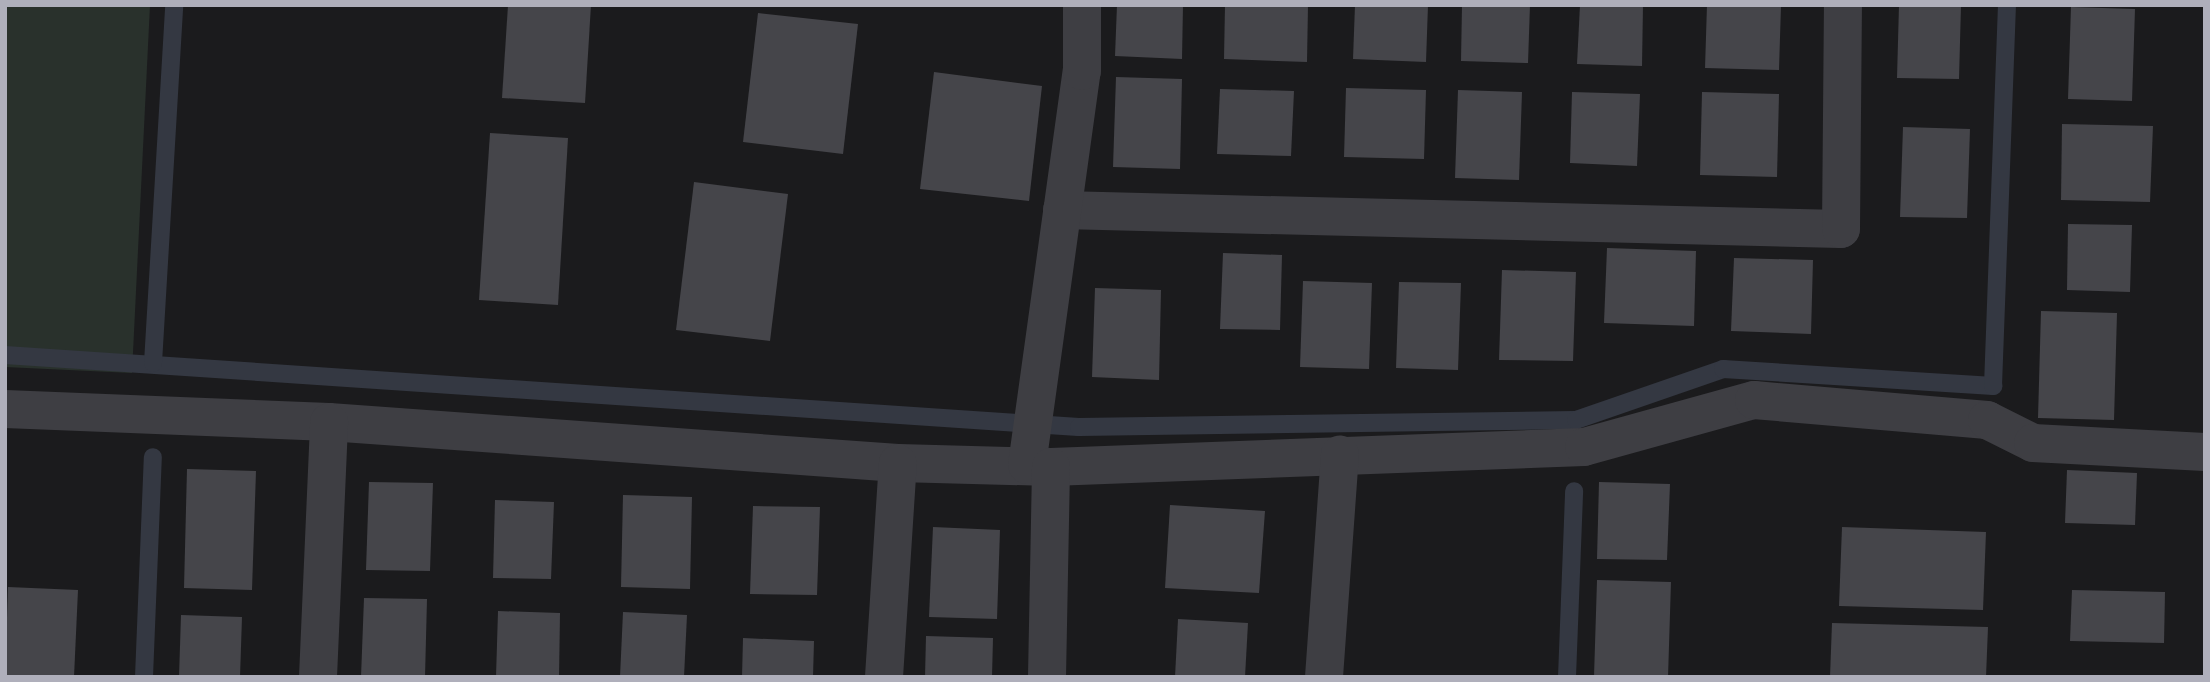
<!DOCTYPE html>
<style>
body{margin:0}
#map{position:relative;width:2210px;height:682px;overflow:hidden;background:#1b1b1d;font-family:Manrope,sans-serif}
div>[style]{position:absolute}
.green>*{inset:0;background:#29312c}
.stream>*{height:18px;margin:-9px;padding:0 9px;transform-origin:9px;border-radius:9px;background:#343842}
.building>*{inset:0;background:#45454a}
.minor>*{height:38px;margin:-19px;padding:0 19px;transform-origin:19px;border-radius:19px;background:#3e3e43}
span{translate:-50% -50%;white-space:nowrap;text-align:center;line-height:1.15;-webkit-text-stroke:5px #161618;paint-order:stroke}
.frame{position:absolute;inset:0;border:7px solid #afafbb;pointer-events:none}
</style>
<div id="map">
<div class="green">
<i style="clip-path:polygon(5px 5px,150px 5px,132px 373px,5px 367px)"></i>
</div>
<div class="stream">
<i style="left:5px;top:355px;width:1076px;rotate:3.84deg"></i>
<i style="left:1079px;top:427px;width:497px;rotate:-0.8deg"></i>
<i style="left:1576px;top:420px;width:156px;rotate:-19.1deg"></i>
<i style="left:1723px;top:369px;width:271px;rotate:3.6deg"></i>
<i style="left:1993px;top:386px;width:381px;rotate:-87.9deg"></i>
<i style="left:153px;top:363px;width:359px;rotate:-86.6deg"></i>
<i style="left:144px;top:677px;width:220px;rotate:-87.7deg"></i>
<i style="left:1567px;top:677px;width:186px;rotate:-87.8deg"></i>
</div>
<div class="building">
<i style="clip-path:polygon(508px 5px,591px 5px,585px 103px,502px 98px)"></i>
<i style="clip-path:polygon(1117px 5px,1183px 5px,1182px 59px,1115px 56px)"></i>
<i style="clip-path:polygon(1225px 5px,1308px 5px,1307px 62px,1224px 59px)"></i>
<i style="clip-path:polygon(1355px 5px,1428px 5px,1426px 62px,1353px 59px)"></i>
<i style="clip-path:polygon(1462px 5px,1530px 5px,1528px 63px,1461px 61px)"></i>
<i style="clip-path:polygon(1580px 5px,1643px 5px,1642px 66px,1577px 64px)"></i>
<i style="clip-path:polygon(1707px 5px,1781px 5px,1779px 70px,1705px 68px)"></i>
<i style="clip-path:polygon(1899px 5px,1961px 5px,1959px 79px,1897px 78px)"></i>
<i style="clip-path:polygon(2071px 7px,2135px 9px,2132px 101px,2068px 99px)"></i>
<i style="clip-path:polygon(758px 13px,858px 24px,843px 154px,743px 142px)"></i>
<i style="clip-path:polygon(934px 72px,1042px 86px,1029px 201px,920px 189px)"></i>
<i style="clip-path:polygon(1116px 77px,1182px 79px,1180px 169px,1113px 167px)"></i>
<i style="clip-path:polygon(1346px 88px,1426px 90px,1424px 159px,1344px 157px)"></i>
<i style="clip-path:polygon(1220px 89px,1294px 91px,1291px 156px,1217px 154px)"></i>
<i style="clip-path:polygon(1458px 90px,1522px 92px,1519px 180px,1455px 178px)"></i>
<i style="clip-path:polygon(1572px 92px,1640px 94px,1637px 166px,1570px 163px)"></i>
<i style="clip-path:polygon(1702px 92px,1779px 94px,1777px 177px,1700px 175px)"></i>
<i style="clip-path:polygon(2062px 124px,2153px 126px,2150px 202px,2061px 200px)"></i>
<i style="clip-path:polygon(1903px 127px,1970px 129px,1967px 218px,1900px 217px)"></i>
<i style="clip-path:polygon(490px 133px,568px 138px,558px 305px,479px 300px)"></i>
<i style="clip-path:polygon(694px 182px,788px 194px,770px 341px,676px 330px)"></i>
<i style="clip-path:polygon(2068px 224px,2132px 225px,2130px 292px,2067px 290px)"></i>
<i style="clip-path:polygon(1607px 248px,1696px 251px,1694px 326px,1604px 323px)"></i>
<i style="clip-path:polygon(1223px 253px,1282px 255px,1280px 330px,1220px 329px)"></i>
<i style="clip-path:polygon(1734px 258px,1813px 260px,1811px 334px,1731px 331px)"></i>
<i style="clip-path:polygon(1502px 270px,1576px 272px,1573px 361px,1499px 360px)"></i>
<i style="clip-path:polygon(1303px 281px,1372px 283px,1369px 369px,1300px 367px)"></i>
<i style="clip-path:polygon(1399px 282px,1461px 283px,1458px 370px,1396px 368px)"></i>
<i style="clip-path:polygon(1095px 288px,1161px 290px,1159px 380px,1092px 377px)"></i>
<i style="clip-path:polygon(2041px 311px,2117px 313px,2114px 420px,2038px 418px)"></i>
<i style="clip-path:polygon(187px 469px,256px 471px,252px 590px,184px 588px)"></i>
<i style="clip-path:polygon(2067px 470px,2137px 473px,2135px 525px,2065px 523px)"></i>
<i style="clip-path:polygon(369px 482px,433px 483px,430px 571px,366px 570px)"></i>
<i style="clip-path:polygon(1599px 482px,1670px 484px,1667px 560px,1597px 559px)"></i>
<i style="clip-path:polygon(623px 495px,692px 497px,690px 589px,621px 587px)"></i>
<i style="clip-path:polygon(495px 500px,554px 502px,551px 579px,493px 578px)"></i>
<i style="clip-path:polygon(1170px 505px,1265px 511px,1259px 593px,1165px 588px)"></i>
<i style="clip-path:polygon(753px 506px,820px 507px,817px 595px,750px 594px)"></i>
<i style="clip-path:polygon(933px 527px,1000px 530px,997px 619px,929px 617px)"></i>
<i style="clip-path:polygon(1842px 527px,1986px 532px,1983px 610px,1839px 606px)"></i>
<i style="clip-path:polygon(1597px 580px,1671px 582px,1668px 677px,1594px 677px)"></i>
<i style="clip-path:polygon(8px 587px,78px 590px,74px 677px,5px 677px)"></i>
<i style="clip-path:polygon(2072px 590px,2165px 592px,2164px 643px,2070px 641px)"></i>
<i style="clip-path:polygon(364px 598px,427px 599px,425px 677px,361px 677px)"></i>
<i style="clip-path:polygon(498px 611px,560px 613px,559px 677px,496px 677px)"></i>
<i style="clip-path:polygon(623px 612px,687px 615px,684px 677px,620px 677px)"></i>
<i style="clip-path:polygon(181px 615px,242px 617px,240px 677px,179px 677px)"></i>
<i style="clip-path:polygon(1178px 619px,1248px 623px,1245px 677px,1175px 677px)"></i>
<i style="clip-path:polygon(1832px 623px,1988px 627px,1986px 677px,1830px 677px)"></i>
<i style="clip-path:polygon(926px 636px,993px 638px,992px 677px,925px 677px)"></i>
<i style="clip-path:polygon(743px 638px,814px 641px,813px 677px,742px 677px)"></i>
</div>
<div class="minor">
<i style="left:1062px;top:210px;width:779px;rotate:1.4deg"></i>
<i style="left:1841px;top:229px;width:224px;rotate:-89.5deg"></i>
<i style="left:5px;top:409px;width:324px;rotate:2.3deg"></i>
<i style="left:329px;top:422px;width:570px;rotate:4.12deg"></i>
<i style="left:898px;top:463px;width:153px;rotate:1.5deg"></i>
<i style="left:1051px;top:467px;width:533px;rotate:-2.15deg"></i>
<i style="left:1584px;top:447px;width:176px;rotate:-15.5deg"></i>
<i style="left:1754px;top:400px;width:234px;rotate:4.9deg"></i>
<i style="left:1987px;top:420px;width:51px;rotate:26.6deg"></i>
<i style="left:2033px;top:443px;width:172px;rotate:3deg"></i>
<i style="left:1027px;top:465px;width:398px;rotate:-82.1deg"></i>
<i style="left:1082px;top:71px;width:66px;rotate:-90deg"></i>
<i style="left:318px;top:677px;width:255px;rotate:-87.5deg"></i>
<i style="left:884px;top:677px;width:214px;rotate:-86.3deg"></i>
<i style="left:1047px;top:677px;width:210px;rotate:-88.9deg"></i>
<i style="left:1324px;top:677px;width:223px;rotate:-85.9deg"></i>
</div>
<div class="frame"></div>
</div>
